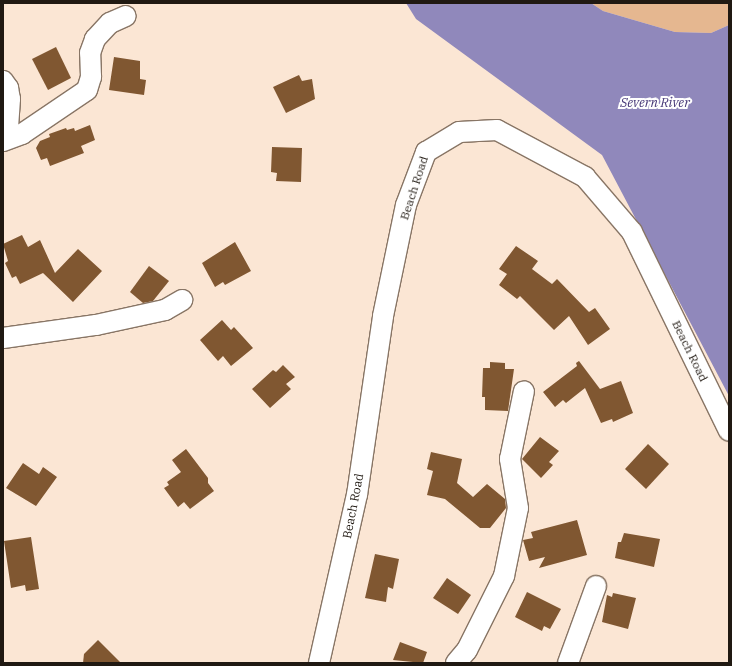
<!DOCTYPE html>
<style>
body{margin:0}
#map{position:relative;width:732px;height:666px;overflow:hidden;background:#fbe6d4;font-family:"IBM Plex Serif",serif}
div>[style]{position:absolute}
.green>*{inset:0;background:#e5b790}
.water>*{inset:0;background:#9088bb}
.building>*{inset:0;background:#805731}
.roads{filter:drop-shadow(1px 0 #887565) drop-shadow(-1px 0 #887565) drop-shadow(0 1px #887565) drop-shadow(0 -1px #887565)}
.minor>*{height:20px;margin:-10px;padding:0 10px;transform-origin:10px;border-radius:10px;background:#fff}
span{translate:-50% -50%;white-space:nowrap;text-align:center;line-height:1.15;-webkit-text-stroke:4px #fff;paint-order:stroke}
.street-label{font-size:12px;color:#201912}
.water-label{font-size:13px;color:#463777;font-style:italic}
.frame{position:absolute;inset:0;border:4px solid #201912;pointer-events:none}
</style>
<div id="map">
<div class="green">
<i style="clip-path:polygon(591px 3px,729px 3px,729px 25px,711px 33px,675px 32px,603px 11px)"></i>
</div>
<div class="water">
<i style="clip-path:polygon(406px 3px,591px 3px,603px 11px,675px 32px,711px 33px,729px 25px,729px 396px,602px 155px,416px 19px)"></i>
</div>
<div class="building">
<i style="clip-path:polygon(56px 47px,71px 78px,48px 90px,32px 59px)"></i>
<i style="clip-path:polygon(114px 57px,140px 61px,140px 79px,146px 80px,144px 95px,109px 90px)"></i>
<i style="clip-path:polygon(299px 75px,302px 81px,312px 79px,315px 99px,286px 113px,273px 87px)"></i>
<i style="clip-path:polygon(90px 125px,95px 140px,81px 146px,84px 153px,50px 166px,47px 158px,41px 160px,36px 148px,40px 141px,50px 137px,49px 134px,66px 128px,67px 130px,74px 128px,75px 131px)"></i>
<i style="clip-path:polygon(272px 147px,302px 148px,301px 182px,276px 181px,277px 173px,271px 172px)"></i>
<i style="clip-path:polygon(22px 235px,28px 247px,40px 240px,55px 273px,78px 249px,102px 271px,73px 302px,43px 273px,20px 284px,16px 276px,12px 278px,5px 263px,8px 261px,3px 244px)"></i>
<i style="clip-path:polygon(235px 242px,251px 271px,225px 285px,223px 282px,215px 287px,202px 263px)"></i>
<i style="clip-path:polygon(516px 246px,538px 261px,532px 269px,552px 284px,557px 279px,589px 312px,595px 308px,610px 329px,588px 345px,569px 316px,554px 330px,520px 296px,517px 299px,499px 285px,507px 274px,499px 269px)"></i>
<i style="clip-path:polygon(149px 266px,169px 281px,153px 301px,143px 303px,130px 292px)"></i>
<i style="clip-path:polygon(222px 320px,231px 330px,234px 327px,253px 348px,231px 366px,223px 356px,218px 361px,200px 340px)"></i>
<i style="clip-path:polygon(579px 361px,600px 389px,621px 381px,633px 413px,613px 422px,612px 419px,601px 423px,585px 388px,566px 403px,563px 400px,555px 407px,543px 392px,577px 366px,576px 363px)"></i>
<i style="clip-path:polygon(490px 362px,505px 363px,505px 369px,514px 369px,508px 411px,485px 410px,485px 397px,482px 397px,483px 368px,490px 368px)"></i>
<i style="clip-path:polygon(283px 365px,295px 377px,286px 384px,291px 389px,270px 408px,252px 389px,273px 370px,276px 372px)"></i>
<i style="clip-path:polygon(540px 437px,559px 451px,549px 462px,553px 465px,541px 478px,522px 459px)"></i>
<i style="clip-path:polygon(648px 444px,669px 464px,646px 489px,625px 469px)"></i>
<i style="clip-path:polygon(186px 449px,208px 478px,208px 483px,214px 491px,190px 509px,184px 502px,178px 507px,164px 488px,169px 485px,167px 482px,181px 472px,172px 460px)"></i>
<i style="clip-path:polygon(431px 452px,462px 459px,457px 483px,473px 497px,487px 484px,505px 499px,506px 508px,490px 528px,480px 528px,445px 499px,427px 495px,433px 471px,427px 469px)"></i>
<i style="clip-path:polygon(23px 463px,39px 474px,43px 467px,57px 477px,36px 506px,6px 488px)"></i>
<i style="clip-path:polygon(577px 520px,587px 555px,539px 568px,545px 557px,529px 561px,523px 540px,533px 538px,531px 532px)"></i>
<i style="clip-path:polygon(624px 533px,660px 539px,654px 567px,615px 558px,618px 542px,621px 542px)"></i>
<i style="clip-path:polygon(31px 537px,39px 589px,26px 591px,25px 585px,11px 588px,4px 541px)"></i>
<i style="clip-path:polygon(375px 554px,399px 559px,393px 589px,388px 587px,386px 602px,365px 598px)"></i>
<i style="clip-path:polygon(447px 578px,471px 595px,458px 614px,433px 598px)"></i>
<i style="clip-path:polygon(527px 592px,561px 609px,550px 629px,544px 626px,542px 631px,515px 617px)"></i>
<i style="clip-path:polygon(613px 593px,636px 598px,628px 629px,602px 622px,607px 595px,612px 597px)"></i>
<i style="clip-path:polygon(98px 640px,121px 663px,83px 663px,84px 654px)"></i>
<i style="clip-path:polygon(400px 642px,427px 652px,423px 663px,393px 660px)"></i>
</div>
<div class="roads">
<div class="minor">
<i style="left:3px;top:81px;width:9px;rotate:54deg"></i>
<i style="left:8px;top:88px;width:11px;rotate:80deg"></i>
<i style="left:10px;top:99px;width:27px;rotate:94deg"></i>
<i style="left:8px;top:126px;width:15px;rotate:110deg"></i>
<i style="left:3px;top:141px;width:20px;rotate:-20deg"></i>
<i style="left:22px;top:134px;width:78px;rotate:-34.1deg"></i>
<i style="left:87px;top:90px;width:14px;rotate:-73deg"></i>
<i style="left:91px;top:77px;width:24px;rotate:-92deg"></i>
<i style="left:90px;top:53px;width:15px;rotate:-70deg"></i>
<i style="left:95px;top:39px;width:22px;rotate:-47deg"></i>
<i style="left:110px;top:23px;width:17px;rotate:-24deg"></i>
<i style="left:3px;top:338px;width:94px;rotate:-8deg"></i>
<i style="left:96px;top:325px;width:71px;rotate:-12.3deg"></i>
<i style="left:165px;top:310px;width:20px;rotate:-30deg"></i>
<i style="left:319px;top:663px;width:172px;rotate:-77.3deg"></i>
<i style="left:357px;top:495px;width:181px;rotate:-81.7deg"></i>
<i style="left:383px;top:316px;width:113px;rotate:-78.3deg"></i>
<i style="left:406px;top:205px;width:57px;rotate:-69.3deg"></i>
<i style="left:426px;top:152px;width:39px;rotate:-31deg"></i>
<i style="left:459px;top:132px;width:38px;rotate:-3deg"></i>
<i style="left:497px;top:130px;width:100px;rotate:28.1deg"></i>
<i style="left:585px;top:177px;width:72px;rotate:49.5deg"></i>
<i style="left:632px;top:232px;width:221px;rotate:64deg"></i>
<i style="left:456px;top:663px;width:17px;rotate:-50deg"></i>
<i style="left:467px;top:650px;width:83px;rotate:-63.4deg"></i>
<i style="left:504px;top:576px;width:69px;rotate:-78.4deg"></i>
<i style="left:518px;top:508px;width:50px;rotate:-99.3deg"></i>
<i style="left:510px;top:459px;width:69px;rotate:-78.4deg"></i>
<i style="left:568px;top:663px;width:82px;rotate:-70deg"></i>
</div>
</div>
<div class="street-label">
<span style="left:414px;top:188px;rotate:-72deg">Beach Road</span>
<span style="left:690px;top:351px;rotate:64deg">Beach Road</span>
<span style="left:353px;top:506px;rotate:-79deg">Beach Road</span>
</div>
<div class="water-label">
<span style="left:655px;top:103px">Severn River</span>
</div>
<div class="frame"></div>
</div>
